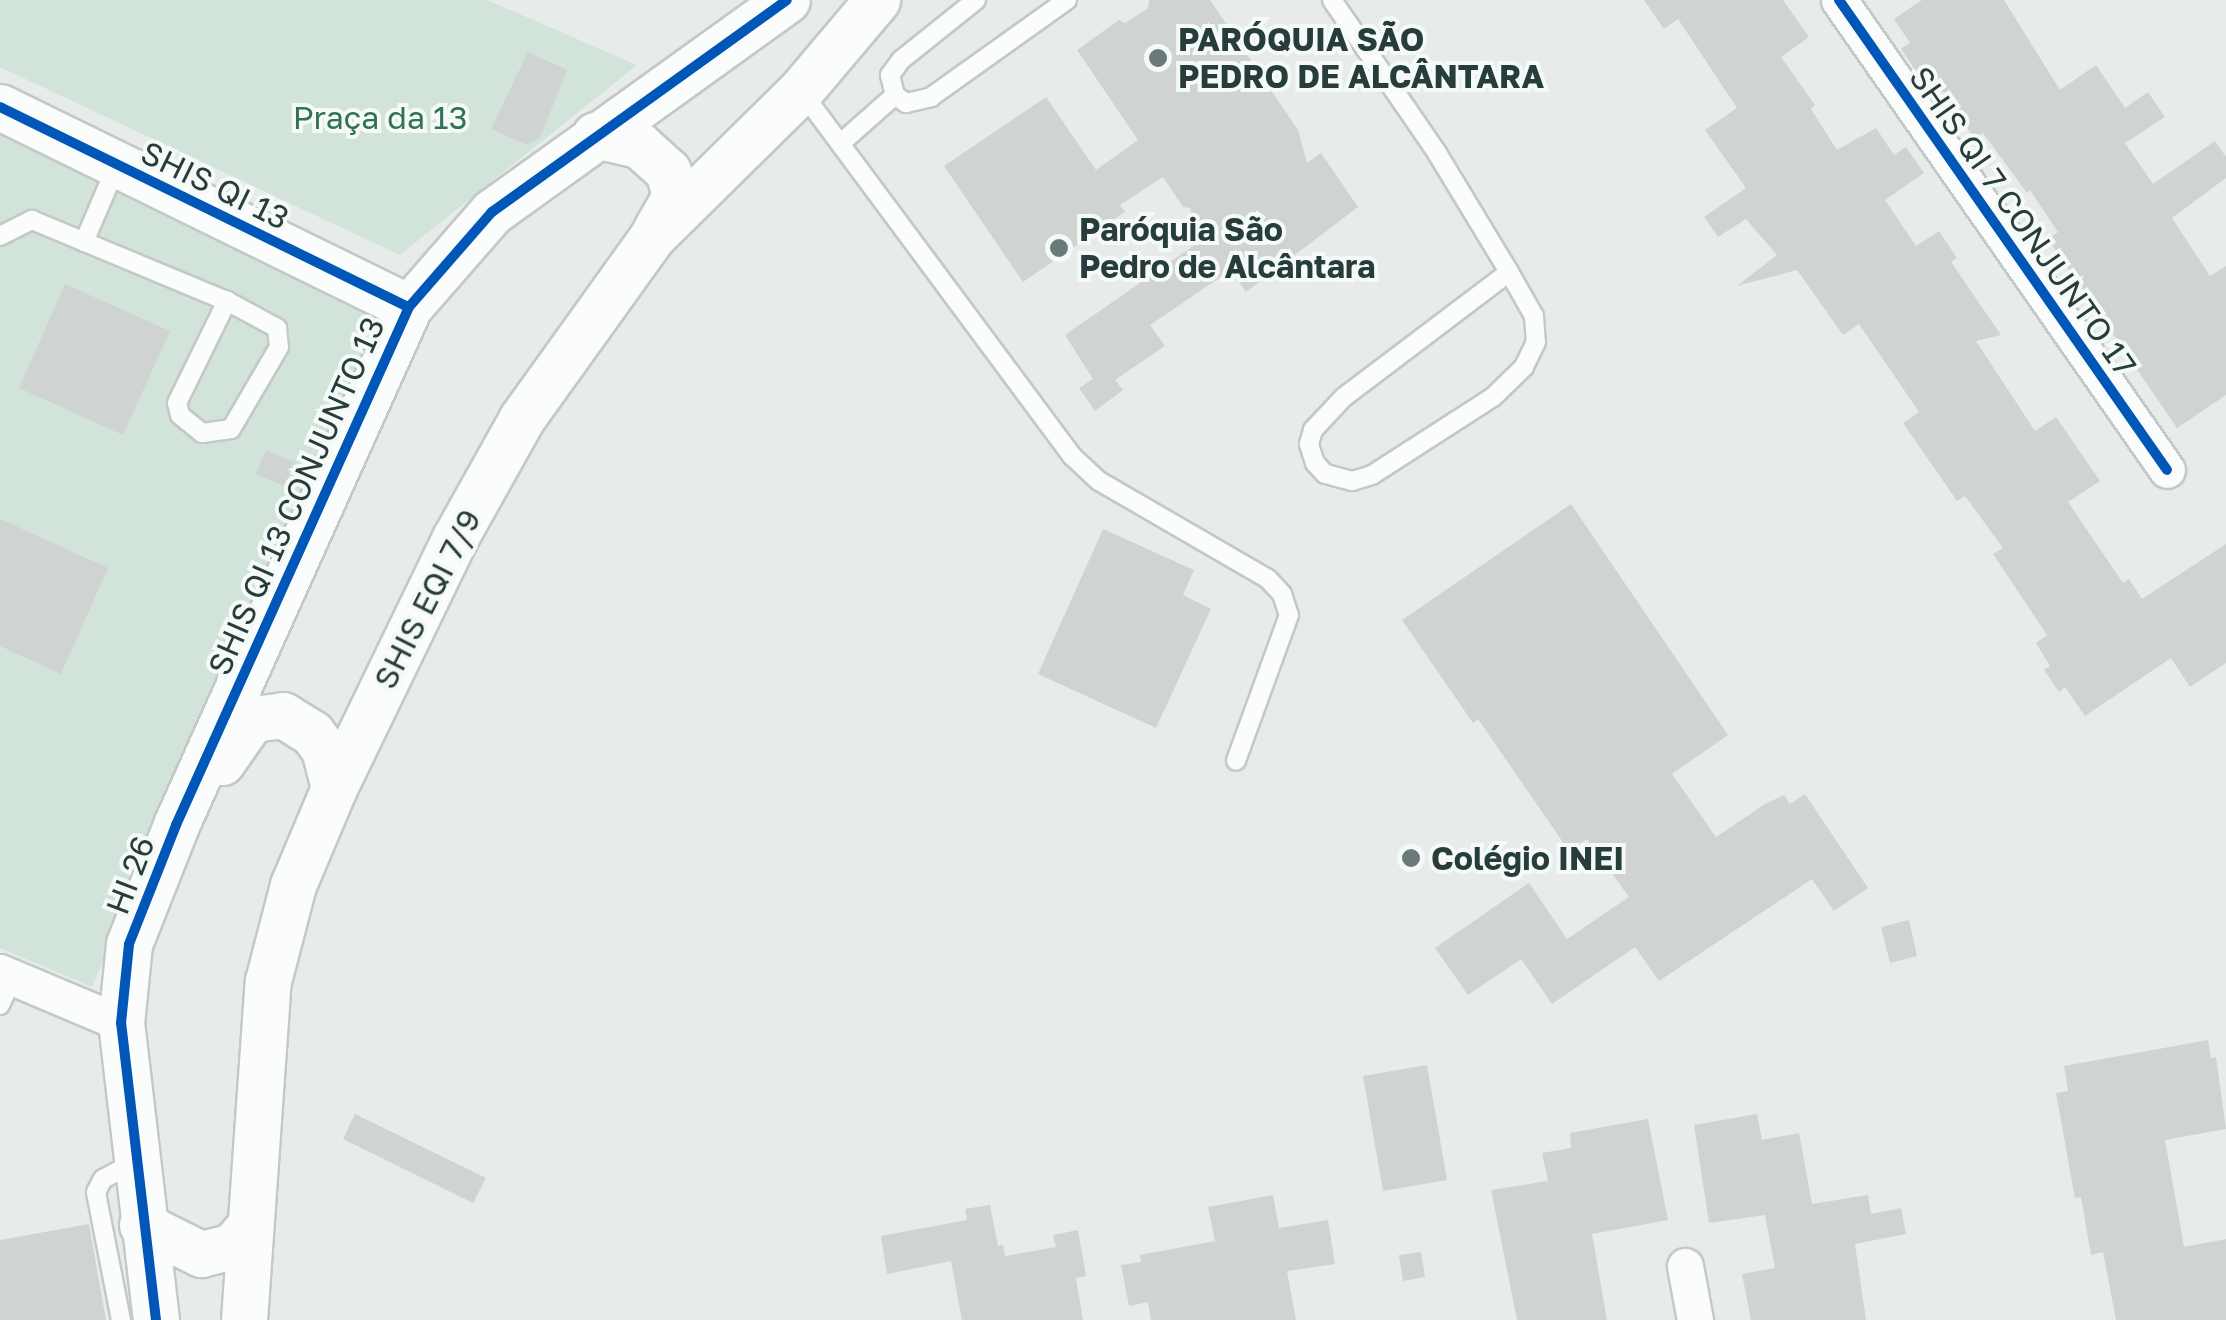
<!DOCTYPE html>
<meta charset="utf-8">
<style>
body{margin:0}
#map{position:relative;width:2226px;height:1320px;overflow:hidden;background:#e7ebea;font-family:"Golos Text",sans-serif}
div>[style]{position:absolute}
.green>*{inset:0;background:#d2e3da}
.building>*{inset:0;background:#cfd4d3}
.roads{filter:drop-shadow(2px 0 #c4c8c7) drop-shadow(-2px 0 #c4c8c7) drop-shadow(0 2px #c4c8c7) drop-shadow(0 -2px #c4c8c7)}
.service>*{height:18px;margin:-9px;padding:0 9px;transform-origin:9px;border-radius:9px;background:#fbfcfc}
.minor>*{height:35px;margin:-17.5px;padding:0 17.5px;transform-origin:17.5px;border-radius:17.5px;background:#fbfcfc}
.tertiary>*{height:45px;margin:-22.5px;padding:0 22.5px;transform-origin:22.5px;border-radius:22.5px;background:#fbfcfc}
.cycleway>*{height:10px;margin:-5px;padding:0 5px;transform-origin:5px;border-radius:5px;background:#0057b8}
.dots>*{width:28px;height:28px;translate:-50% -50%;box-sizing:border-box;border:5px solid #f5faf8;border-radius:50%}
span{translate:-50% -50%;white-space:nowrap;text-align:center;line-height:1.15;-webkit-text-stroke:8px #f5faf8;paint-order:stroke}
.poi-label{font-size:32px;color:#263d3b;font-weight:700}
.left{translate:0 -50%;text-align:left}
.park-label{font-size:32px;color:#337154}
.street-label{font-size:32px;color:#263d3b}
</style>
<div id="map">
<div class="green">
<i style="clip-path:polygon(0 0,487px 0,637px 65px,400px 255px,0 67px)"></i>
<i style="clip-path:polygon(0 126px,386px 310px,92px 987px,0 948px)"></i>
</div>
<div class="building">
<i style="clip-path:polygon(1149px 0,1210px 0,1298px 130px,1307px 163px,1321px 153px,1358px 207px,1246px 292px,1231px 270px,1150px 325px,1165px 346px,1115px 380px,1123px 390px,1095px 411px,1079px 388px,1093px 379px,1065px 335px,1199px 242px,1190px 208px,1183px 207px,1163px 177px,1120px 205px,1125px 212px,1023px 282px,944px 166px,1046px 97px,1096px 170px,1138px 140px,1077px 50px,1119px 20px,1125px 23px,1148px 8px)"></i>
<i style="clip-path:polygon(1644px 0,1783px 0,1809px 37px,1781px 57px,1815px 105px,1811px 109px,1837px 150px,1876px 128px,1894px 155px,1906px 147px,1924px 173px,1885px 200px,1916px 246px,1939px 231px,1957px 258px,1951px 262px,2001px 335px,1976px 341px,2035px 431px,2056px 417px,2100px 481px,2068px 502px,2123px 583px,2129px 579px,2142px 599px,2226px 544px,2226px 663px,2190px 687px,2171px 658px,2085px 716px,2065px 687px,2059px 692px,2044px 670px,2050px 666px,2036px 643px,2047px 635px,1993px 554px,2003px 548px,1965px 496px,1957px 501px,1903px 423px,1919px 412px,1859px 324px,1843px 335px,1797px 270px,1737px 286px,1777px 255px,1746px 219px,1718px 237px,1704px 217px,1746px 188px,1705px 130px,1737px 108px,1678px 19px,1664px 29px)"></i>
<i style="clip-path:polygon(1922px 0,2004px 0,2060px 90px,2096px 65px,2125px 108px,2148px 92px,2165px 117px,2125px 143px,2153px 184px,2215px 141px,2226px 157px,2226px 178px,2172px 218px,2210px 276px,2226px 266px,2226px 395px,2177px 428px,2048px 239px,2058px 232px,2030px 190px,2027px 193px,1983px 133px,1975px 139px,1925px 66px,1916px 71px,1901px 49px,1910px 43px,1894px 19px)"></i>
<i style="clip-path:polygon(528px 52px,567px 70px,541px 136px,527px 145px,491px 129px)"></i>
<i style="clip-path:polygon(65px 284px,170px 331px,123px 435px,19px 388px)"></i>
<i style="clip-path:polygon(266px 450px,295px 462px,284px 486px,256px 474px)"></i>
<i style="clip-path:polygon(1571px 504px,1728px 735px,1672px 774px,1716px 837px,1765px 804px,1784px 795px,1790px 804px,1805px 794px,1868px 888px,1834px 911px,1812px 879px,1659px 981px,1635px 947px,1552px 1004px,1521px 959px,1468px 995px,1435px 948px,1529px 883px,1567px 939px,1629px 897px,1587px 839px,1569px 851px,1478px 719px,1473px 723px,1402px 620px)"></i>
<i style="clip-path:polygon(0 519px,108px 568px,61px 674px,0 646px)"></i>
<i style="clip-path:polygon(1103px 529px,1194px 570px,1183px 595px,1211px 609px,1156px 728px,1038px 674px)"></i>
<i style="clip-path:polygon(1909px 920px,1917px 956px,1890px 963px,1881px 927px)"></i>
<i style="clip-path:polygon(2208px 1040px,2211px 1058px,2216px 1057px,2226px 1129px,2165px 1140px,2184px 1247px,2226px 1239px,2226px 1320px,2116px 1320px,2103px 1252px,2091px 1255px,2081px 1197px,2075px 1198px,2056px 1093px,2068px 1091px,2064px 1066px)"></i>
<i style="clip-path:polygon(1427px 1065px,1447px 1180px,1383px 1191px,1363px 1076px)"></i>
<i style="clip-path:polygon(355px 1114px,486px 1178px,473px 1203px,343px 1139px)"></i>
<i style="clip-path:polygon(1757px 1114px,1762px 1140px,1799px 1133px,1812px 1204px,1868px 1195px,1871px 1214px,1901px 1208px,1906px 1234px,1855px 1244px,1866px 1320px,1751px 1320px,1742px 1274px,1775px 1268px,1765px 1215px,1709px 1223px,1694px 1125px)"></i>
<i style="clip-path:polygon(1648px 1119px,1668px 1220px,1592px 1234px,1607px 1320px,1517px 1320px,1491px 1190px,1548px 1181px,1542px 1153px,1571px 1148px,1570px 1133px)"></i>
<i style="clip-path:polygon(1273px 1195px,1279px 1228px,1328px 1220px,1335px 1264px,1287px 1271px,1296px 1320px,1151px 1320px,1148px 1302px,1129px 1306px,1121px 1265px,1141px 1262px,1140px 1255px,1215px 1241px,1208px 1207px)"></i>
<i style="clip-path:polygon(990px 1205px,998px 1246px,1003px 1245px,1005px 1256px,1056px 1247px,1053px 1235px,1078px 1230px,1086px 1276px,1076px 1278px,1083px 1320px,962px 1320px,951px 1261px,887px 1274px,881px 1236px,967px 1220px,965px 1209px)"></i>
<i style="clip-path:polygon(89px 1224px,106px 1320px,0 1320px,0 1240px)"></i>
<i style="clip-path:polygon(1421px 1252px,1425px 1277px,1403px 1281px,1399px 1255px)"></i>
</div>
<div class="roads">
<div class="service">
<i style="left:976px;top:0;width:96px;rotate:141.3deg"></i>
<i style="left:901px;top:60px;width:19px;rotate:126deg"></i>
<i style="left:890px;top:75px;width:21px;rotate:76deg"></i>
<i style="left:895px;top:95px;width:14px;rotate:36deg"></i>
<i style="left:906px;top:103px;width:26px;rotate:-13deg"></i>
<i style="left:931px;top:97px;width:167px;rotate:-35.5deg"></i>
<i style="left:1332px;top:0;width:186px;rotate:55.5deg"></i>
<i style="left:1437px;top:153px;width:139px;rotate:58.8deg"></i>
<i style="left:1509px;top:272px;width:51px;rotate:60.4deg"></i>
<i style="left:1534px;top:316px;width:26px;rotate:86deg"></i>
<i style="left:1536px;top:342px;width:28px;rotate:116deg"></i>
<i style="left:1524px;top:367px;width:43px;rotate:135.9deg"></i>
<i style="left:1493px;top:397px;width:144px;rotate:147.2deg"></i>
<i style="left:1372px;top:475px;width:21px;rotate:163deg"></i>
<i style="left:1352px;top:481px;width:28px;rotate:-165deg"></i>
<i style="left:1325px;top:474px;width:15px;rotate:-132deg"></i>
<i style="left:1315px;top:463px;width:20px;rotate:-108deg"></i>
<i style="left:1309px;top:444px;width:15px;rotate:-74deg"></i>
<i style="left:1313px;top:430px;width:45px;rotate:-46.8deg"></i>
<i style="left:1344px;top:397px;width:207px;rotate:-37.1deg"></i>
<i style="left:801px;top:91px;width:455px;rotate:53.4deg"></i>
<i style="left:1072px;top:456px;width:37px;rotate:43deg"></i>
<i style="left:1099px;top:481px;width:195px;rotate:30.1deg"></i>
<i style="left:1268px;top:579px;width:21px;rotate:47deg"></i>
<i style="left:1282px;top:594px;width:22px;rotate:72deg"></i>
<i style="left:1289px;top:615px;width:155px;rotate:110deg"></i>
<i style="left:841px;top:143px;width:72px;rotate:-41.6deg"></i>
<i style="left:0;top:236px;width:36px;rotate:-27deg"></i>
<i style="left:32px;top:220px;width:211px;rotate:22.6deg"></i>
<i style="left:227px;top:301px;width:57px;rotate:28.4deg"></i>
<i style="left:277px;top:328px;width:19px;rotate:84deg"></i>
<i style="left:279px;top:347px;width:95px;rotate:120.3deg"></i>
<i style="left:231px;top:429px;width:29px;rotate:172deg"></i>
<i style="left:202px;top:433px;width:28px;rotate:-141deg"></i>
<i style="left:180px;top:415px;width:12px;rotate:-104deg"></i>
<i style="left:177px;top:403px;width:114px;rotate:-63.9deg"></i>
<i style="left:84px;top:242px;width:84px;rotate:-66.8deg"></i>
<i style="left:0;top:1005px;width:31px;rotate:-65deg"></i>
<i style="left:121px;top:1320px;width:130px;rotate:-101.1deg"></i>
<i style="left:96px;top:1192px;width:15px;rotate:-62deg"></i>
<i style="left:103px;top:1179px;width:36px;rotate:-28deg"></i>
</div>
<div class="minor">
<i style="left:1839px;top:0;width:573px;rotate:55.09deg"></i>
<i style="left:0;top:972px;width:131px;rotate:22.9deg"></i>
<i style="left:1685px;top:1266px;width:55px;rotate:79.5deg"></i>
</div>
<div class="tertiary">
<i style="left:0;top:107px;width:455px;rotate:26.1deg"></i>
<i style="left:595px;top:135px;width:45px;rotate:12.8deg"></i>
<i style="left:639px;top:145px;width:39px;rotate:42deg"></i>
<i style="left:668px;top:171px;width:26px;rotate:74deg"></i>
<i style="left:675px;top:196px;width:40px;rotate:119.7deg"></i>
<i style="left:222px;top:762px;width:52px;rotate:-55.1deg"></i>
<i style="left:252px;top:719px;width:31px;rotate:-7deg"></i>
<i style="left:283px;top:715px;width:34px;rotate:32deg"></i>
<i style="left:312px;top:733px;width:20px;rotate:53deg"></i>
<i style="left:324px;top:749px;width:40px;rotate:75.6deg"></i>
<i style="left:142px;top:1225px;width:66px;rotate:26.2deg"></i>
<i style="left:201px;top:1254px;width:32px;rotate:-14deg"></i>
<i style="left:232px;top:1246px;width:24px;rotate:-48deg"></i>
<i style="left:156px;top:1320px;width:299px;rotate:-96.7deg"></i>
<i style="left:121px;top:1023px;width:79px;rotate:-84.2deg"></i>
<i style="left:129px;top:944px;width:128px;rotate:-68.4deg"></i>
<i style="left:176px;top:825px;width:568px;rotate:-65.78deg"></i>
<i style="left:409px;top:307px;width:126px;rotate:-48.9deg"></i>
<i style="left:492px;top:212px;width:363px;rotate:-35.7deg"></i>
<i style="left:244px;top:1320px;width:340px;rotate:-86deg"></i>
<i style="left:268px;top:981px;width:99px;rotate:-75.4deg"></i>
<i style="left:293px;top:885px;width:105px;rotate:-67.1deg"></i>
<i style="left:334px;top:788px;width:278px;rotate:-64.2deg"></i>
<i style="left:455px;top:538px;width:137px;rotate:-60.8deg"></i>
<i style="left:522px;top:418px;width:223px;rotate:-54.3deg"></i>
<i style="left:652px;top:237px;width:209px;rotate:-44.6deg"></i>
<i style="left:801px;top:90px;width:118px;rotate:-49.8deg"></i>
</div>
</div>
<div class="cycleway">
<i style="left:1839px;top:0;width:573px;rotate:55.09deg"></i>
<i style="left:0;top:107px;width:455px;rotate:26.1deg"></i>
<i style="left:156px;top:1320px;width:299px;rotate:-96.7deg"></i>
<i style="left:121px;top:1023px;width:79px;rotate:-84.2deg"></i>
<i style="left:129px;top:944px;width:128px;rotate:-68.4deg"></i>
<i style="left:176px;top:825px;width:568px;rotate:-65.78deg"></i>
<i style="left:409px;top:307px;width:126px;rotate:-48.9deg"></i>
<i style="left:492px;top:212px;width:363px;rotate:-35.7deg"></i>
</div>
<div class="dots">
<i style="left:1158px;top:58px;background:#6a7a78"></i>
<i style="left:1059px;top:248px;background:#6a7a78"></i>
<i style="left:1411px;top:858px;background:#6a7a78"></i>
</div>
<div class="poi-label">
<span class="left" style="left:1178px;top:58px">PARÓQUIA SÃO<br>PEDRO DE ALCÂNTARA</span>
<span class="left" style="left:1079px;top:248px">Paróquia São<br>Pedro de Alcântara</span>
<span class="left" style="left:1431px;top:858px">Colégio INEI</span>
</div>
<div class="park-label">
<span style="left:380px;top:117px">Praça da 13</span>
</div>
<div class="street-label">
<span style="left:215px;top:185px;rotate:26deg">SHIS QI 13</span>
<span style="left:2023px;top:221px;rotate:55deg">SHIS QI 7 CONJUNTO 17</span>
<span style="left:296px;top:496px;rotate:-66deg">SHIS QI 13 CONJUNTO 13</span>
<span style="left:427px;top:599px;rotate:-63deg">SHIS EQI 7/9</span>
<span style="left:130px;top:875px;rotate:-69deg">HI 26</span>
</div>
</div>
